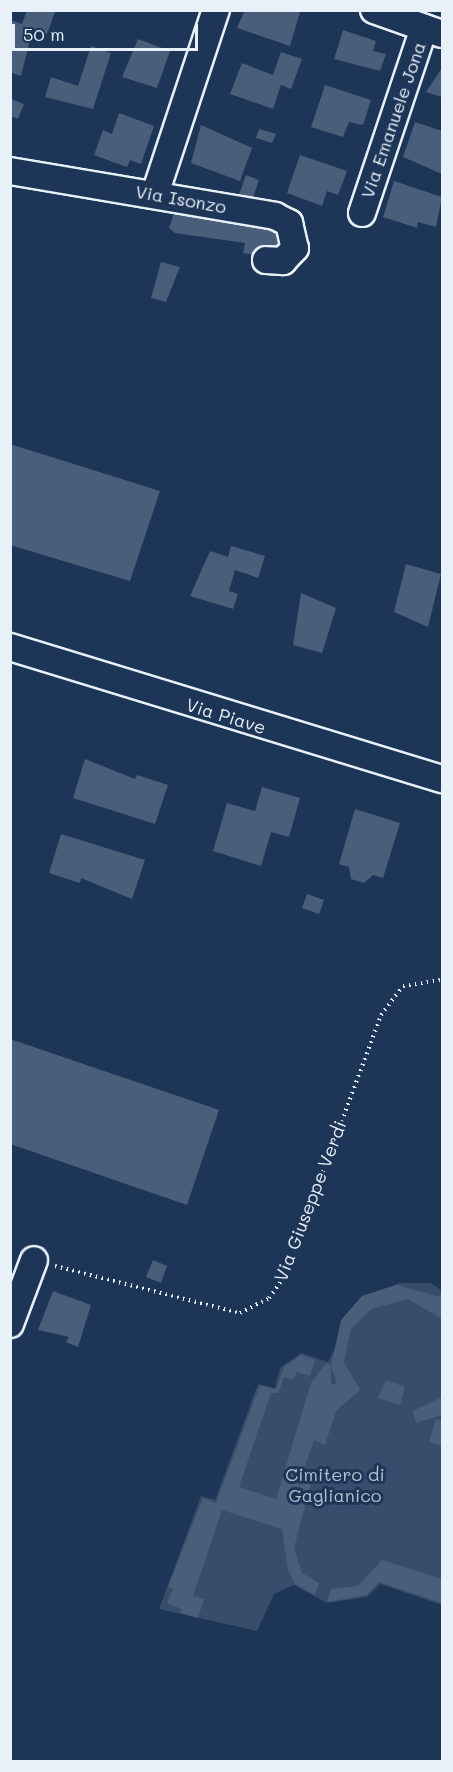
<!DOCTYPE html>
<style>
body{margin:0}
#map{position:relative;width:453px;height:1772px;overflow:hidden;background:#1d3557;font-family:Mali,sans-serif}
div>[style]{position:absolute}
.green>*{inset:0;background:#374d6c}
.building>*{inset:0;background:#495e7a}
.path>*{height:4px;margin-top:-2px;transform-origin:0;background:repeating-linear-gradient(90deg,#e8f1f8 0 1.5px,transparent 0 6px)}
.roads{filter:drop-shadow(2px 0 #e8f1f8) drop-shadow(-2px 0 #e8f1f8) drop-shadow(0 2px #e8f1f8) drop-shadow(0 -2px #e8f1f8)}
.minor>*{height:26px;margin:-13px;padding:0 13px;transform-origin:13px;border-radius:13px;background:#1d3557}
span{translate:-50% -50%;white-space:nowrap;text-align:center;line-height:1.15;-webkit-text-stroke:6px #1d3557;paint-order:stroke}
.street-label{font-size:18px;color:#e8f1f8}
.park-label{font-size:18px;color:#b3c0ce}
.frame{position:absolute;inset:0;border:12px solid #e8f1f8;pointer-events:none}
.scale{position:absolute;left:12px;top:24px;width:186px;height:27px;box-sizing:border-box;border:3px solid #e8f1f8;border-top:0;padding-left:8px;font-size:18px;line-height:21px;white-space:nowrap;color:#e8f1f8;-webkit-text-stroke:4px #1d3557;paint-order:stroke}
</style>
<div id="map">
<div class="green">
<i style="clip-path:polygon(400px 1283px,431px 1283px,442px 1291px,442px 1605px,380px 1584px,367px 1597px,327px 1603px,294px 1585px,274px 1594px,257px 1631px,159px 1609px,201px 1496px,215px 1500px,258px 1384px,275px 1388px,280px 1368px,301px 1353px,328px 1362px,360px 1298px)"></i>
</div>
<div class="building">
<i style="clip-path:polygon(27px 10px,55px 12px,47px 34px,33px 28px,21px 76px,10px 72px,10px 20px,22px 24px)"></i>
<i style="clip-path:polygon(245px 10px,300px 12px,290px 46px,237px 28px)"></i>
<i style="clip-path:polygon(343px 30px,376px 41px,373px 51px,386px 54px,380px 71px,334px 59px)"></i>
<i style="clip-path:polygon(138px 39px,170px 51px,157px 88px,122px 77px)"></i>
<i style="clip-path:polygon(91px 46px,111px 53px,93px 109px,45px 97px,51px 77px,78px 86px)"></i>
<i style="clip-path:polygon(281px 52px,302px 59px,291px 89px,281px 85px,273px 109px,230px 94px,242px 63px,273px 75px)"></i>
<i style="clip-path:polygon(442px 68px,442px 97px,426px 92px)"></i>
<i style="clip-path:polygon(325px 85px,371px 100px,363px 125px,349px 122px,343px 137px,311px 127px)"></i>
<i style="clip-path:polygon(11px 99px,24px 104px,18px 119px,10px 116px)"></i>
<i style="clip-path:polygon(119px 113px,154px 126px,141px 164px,130px 160px,127px 167px,94px 155px,103px 130px,112px 134px)"></i>
<i style="clip-path:polygon(415px 122px,442px 131px,442px 174px,403px 157px)"></i>
<i style="clip-path:polygon(201px 125px,252px 148px,240px 181px,191px 163px)"></i>
<i style="clip-path:polygon(259px 129px,276px 134px,272px 143px,256px 138px)"></i>
<i style="clip-path:polygon(300px 155px,347px 171px,338px 195px,327px 191px,322px 206px,287px 193px)"></i>
<i style="clip-path:polygon(246px 175px,259px 180px,250px 206px,237px 200px)"></i>
<i style="clip-path:polygon(394px 181px,442px 197px,436px 227px,418px 222px,417px 228px,383px 217px)"></i>
<i style="clip-path:polygon(175px 210px,281px 229px,276px 258px,243px 253px,245px 243px,175px 233px,169px 228px)"></i>
<i style="clip-path:polygon(161px 262px,180px 267px,166px 302px,151px 298px)"></i>
<i style="clip-path:polygon(10px 444px,160px 491px,130px 581px,10px 545px)"></i>
<i style="clip-path:polygon(231px 546px,265px 556px,258px 578px,235px 570px,229px 591px,238px 594px,233px 609px,190px 596px,210px 551px,228px 557px)"></i>
<i style="clip-path:polygon(406px 564px,441px 574px,428px 627px,394px 612px)"></i>
<i style="clip-path:polygon(301px 593px,336px 608px,322px 653px,293px 645px)"></i>
<i style="clip-path:polygon(85px 759px,135px 779px,137px 775px,168px 785px,155px 824px,73px 798px)"></i>
<i style="clip-path:polygon(262px 787px,300px 798px,289px 837px,271px 832px,261px 866px,213px 851px,227px 803px,255px 811px)"></i>
<i style="clip-path:polygon(355px 809px,400px 823px,383px 878px,373px 875px,364px 883px,351px 879px,349px 867px,339px 864px)"></i>
<i style="clip-path:polygon(61px 834px,145px 860px,132px 899px,81px 878px,80px 883px,49px 873px)"></i>
<i style="clip-path:polygon(307px 894px,324px 900px,319px 914px,302px 908px)"></i>
<i style="clip-path:polygon(10px 1039px,219px 1110px,187px 1205px,10px 1144px)"></i>
<i style="clip-path:polygon(153px 1260px,167px 1266px,161px 1283px,146px 1277px)"></i>
<i style="clip-path:polygon(396px 1285px,441px 1297px,442px 1319px,408px 1299px,371px 1309px,351px 1329px,344px 1362px,360px 1390px,336px 1411px,325px 1445px,314px 1440px,300px 1480px,311px 1483px,294px 1548px,302px 1573px,319px 1583px,315px 1595px,295px 1584px,288px 1570px,282px 1529px,222px 1510px,193px 1596px,204px 1599px,198px 1618px,181px 1613px,182px 1609px,167px 1603px,173px 1588px,168px 1587px,203px 1498px,216px 1503px,260px 1385px,276px 1390px,284px 1367px,301px 1355px,315px 1360px,310px 1376px,297px 1372px,293px 1380px,284px 1377px,278px 1393px,271px 1393px,239px 1487px,276px 1499px,311px 1383px,326px 1363px,331px 1366px,331px 1385px,337px 1383px,331px 1366px,341px 1320px,362px 1296px)"></i>
<i style="clip-path:polygon(53px 1291px,91px 1305px,78px 1347px,66px 1342px,69px 1337px,38px 1330px)"></i>
<i style="clip-path:polygon(386px 1380px,405px 1387px,400px 1405px,378px 1398px)"></i>
<i style="clip-path:polygon(442px 1397px,442px 1415px,416px 1423px,413px 1411px)"></i>
<i style="clip-path:polygon(436px 1419px,442px 1421px,442px 1446px,429px 1442px)"></i>
<i style="clip-path:polygon(382px 1560px,442px 1579px,442px 1603px,379px 1582px,367px 1595px,327px 1602px,331px 1589px,358px 1586px)"></i>
</div>
<div class="path">
<i style="left:55px;top:1266px;width:191px;rotate:14.3deg"></i>
<i style="left:240px;top:1313px;width:33px;rotate:-27deg"></i>
<i style="left:269px;top:1298px;width:24px;rotate:-54deg"></i>
<i style="left:283px;top:1279px;width:282px;rotate:-69.6deg"></i>
<i style="left:381px;top:1015px;width:36px;rotate:-53deg"></i>
<i style="left:403px;top:986px;width:39px;rotate:-9deg"></i>
</div>
<div class="roads">
<div class="minor">
<i style="left:374px;top:10px;width:72px;rotate:19.4deg"></i>
<i style="left:10px;top:171px;width:269px;rotate:9.6deg"></i>
<i style="left:275px;top:216px;width:16px;rotate:27deg"></i>
<i style="left:289px;top:223px;width:26px;rotate:77deg"></i>
<i style="left:295px;top:248px;width:18px;rotate:133deg"></i>
<i style="left:283px;top:261px;width:17px;rotate:-177deg"></i>
<i style="left:155px;top:194px;width:194px;rotate:-71.7deg"></i>
<i style="left:362px;top:213px;width:195px;rotate:-71.5deg"></i>
<i style="left:10px;top:647px;width:452px;rotate:17deg"></i>
<i style="left:10px;top:1324px;width:68px;rotate:-69.4deg"></i>
</div>
</div>
<div class="street-label">
<span style="left:393px;top:120px;rotate:-71deg">Via Emanuele Jona</span>
<span style="left:181px;top:199px;rotate:10deg">Via Isonzo</span>
<span style="left:226px;top:716px;rotate:17deg">Via Piave</span>
<span style="left:310px;top:1201px;rotate:-69deg">Via Giuseppe Verdi</span>
</div>
<div class="park-label">
<span style="left:335px;top:1485px">Cimitero di<br>Gaglianico</span>
</div>
<div class="frame"></div>
<div class="scale">50 m</div>
</div>
